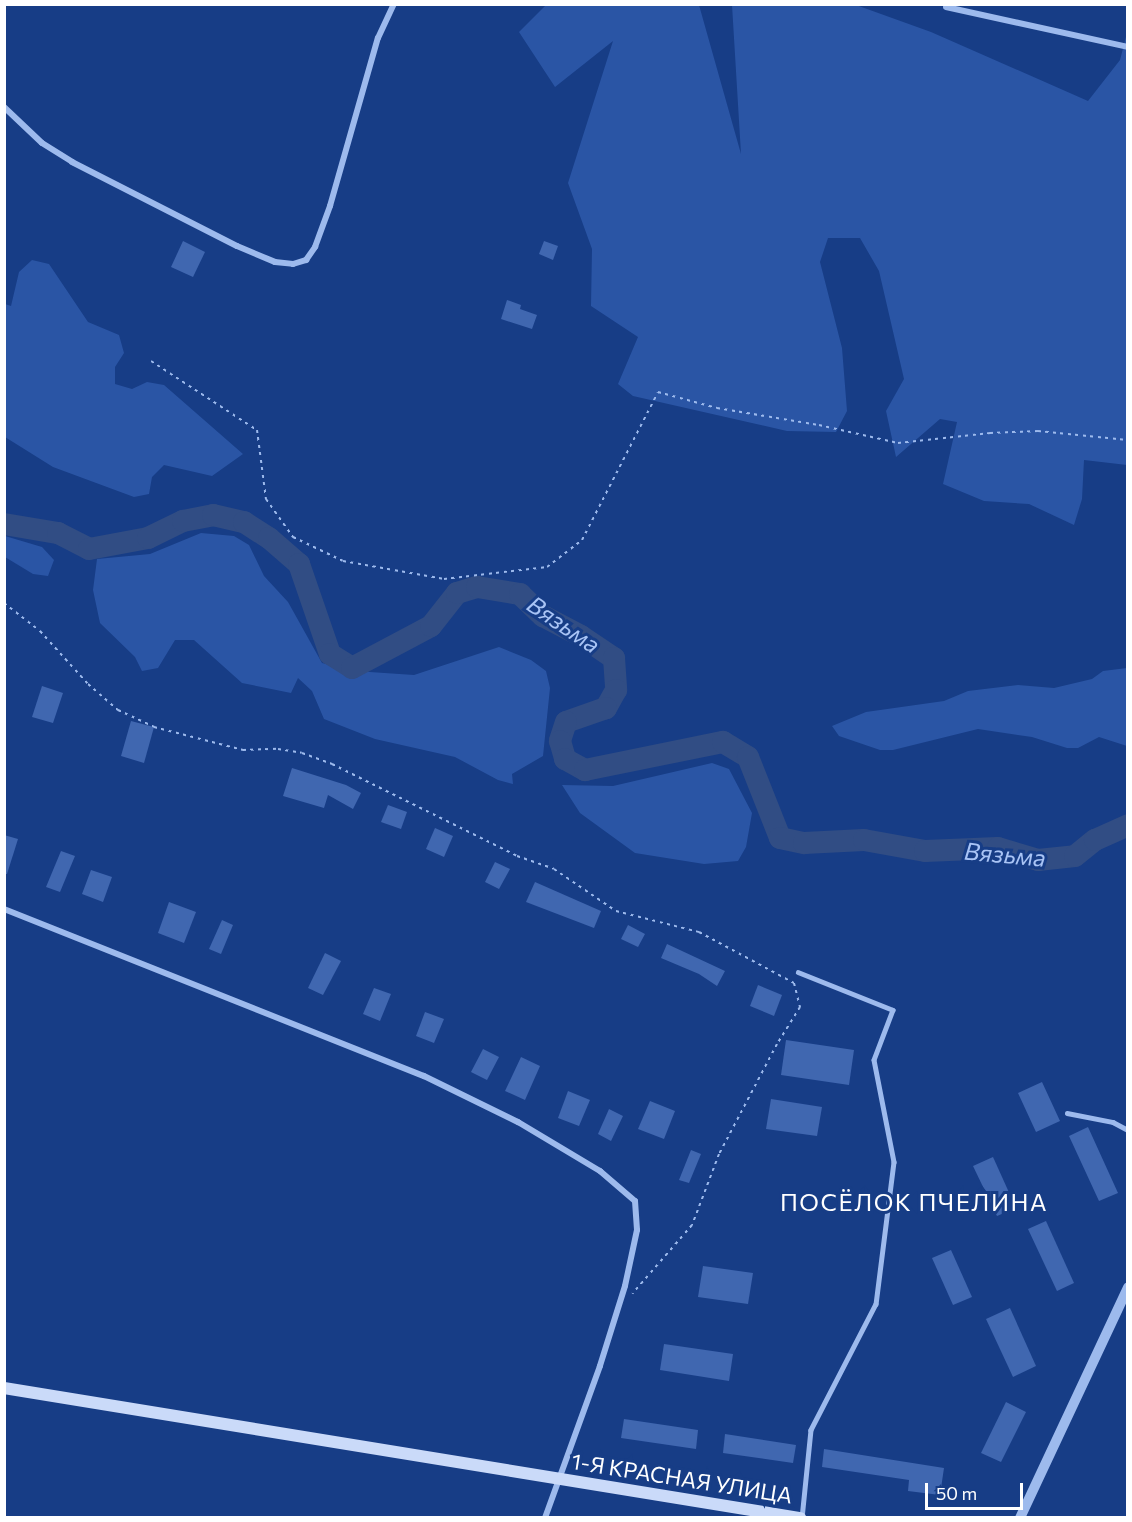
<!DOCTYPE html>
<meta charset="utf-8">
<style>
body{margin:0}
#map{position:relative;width:1132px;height:1522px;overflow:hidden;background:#173d86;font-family:Commissioner,sans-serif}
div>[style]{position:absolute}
.green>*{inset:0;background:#2a55a5}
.river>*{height:22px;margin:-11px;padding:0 11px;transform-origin:11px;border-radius:11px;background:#314d84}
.building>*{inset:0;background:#4067b0}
.path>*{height:2px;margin-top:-1px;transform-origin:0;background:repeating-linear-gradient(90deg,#9dbaed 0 3px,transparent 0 7.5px)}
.service>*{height:4.5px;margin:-2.25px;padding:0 2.25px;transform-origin:2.25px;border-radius:2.25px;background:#9dbaed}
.minor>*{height:6px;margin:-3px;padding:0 3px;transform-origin:3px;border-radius:3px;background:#9dbaed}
.tertiary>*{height:10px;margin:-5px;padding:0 5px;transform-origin:5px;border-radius:5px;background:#9dbaed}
.secondary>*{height:12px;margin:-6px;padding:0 6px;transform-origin:6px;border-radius:6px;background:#cadaf9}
span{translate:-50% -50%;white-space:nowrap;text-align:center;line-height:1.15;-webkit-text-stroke:6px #173d86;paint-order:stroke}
.street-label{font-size:22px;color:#fff}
.water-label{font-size:24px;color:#a9c4f5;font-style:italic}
.neighbourhood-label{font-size:24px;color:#fff;letter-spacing:1.5px}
.frame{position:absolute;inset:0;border:6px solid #fff;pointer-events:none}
.scale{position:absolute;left:925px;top:1483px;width:98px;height:27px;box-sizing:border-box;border:3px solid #fff;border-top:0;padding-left:8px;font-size:18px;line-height:21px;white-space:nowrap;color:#fff;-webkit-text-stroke:4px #173d86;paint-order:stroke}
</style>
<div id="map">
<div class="green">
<i style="clip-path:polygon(546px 5px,699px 5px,741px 154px,732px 5px,856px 5px,931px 32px,1088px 101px,1120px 60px,1127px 33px,1127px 465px,1084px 460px,1082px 499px,1074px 525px,1029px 504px,984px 501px,943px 484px,957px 422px,940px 419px,896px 457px,886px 411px,904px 379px,879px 271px,860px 238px,828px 238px,820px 262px,842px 348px,847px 411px,836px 432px,787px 431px,633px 396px,618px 384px,638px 337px,591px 306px,592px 249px,568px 183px,613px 41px,555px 87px,519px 32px)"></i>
<i style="clip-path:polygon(32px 260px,49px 264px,88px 322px,119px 335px,124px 353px,115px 367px,115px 384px,132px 389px,147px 382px,164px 385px,243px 454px,212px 476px,164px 465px,152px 477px,149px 494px,134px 497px,53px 467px,5px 437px,5px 304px,11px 306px,19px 272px)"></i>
<i style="clip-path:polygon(201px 533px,234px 536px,249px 545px,264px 576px,288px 602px,322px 663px,355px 671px,414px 675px,499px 647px,531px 660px,546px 671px,550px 688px,543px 756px,512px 774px,513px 784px,498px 780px,455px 757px,375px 739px,324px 719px,312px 691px,298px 678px,291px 693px,242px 683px,194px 640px,175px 640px,158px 668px,142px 671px,135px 657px,100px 623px,93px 590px,97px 559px,150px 554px)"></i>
<i style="clip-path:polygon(5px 536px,42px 547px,54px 560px,48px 576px,33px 574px,5px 557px)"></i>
<i style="clip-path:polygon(1127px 668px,1127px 746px,1099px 737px,1078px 748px,1067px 748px,1032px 737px,978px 729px,893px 750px,880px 750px,839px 736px,832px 726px,866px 712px,944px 701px,968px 691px,1018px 685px,1054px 688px,1092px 679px,1103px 671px)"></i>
<i style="clip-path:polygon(712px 763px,729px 769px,752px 813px,746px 847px,738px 861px,704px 864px,635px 853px,580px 813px,562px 785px,613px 786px)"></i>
</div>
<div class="river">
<i style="left:4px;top:524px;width:55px;rotate:9.5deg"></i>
<i style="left:58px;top:533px;width:35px;rotate:27deg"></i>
<i style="left:89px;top:549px;width:60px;rotate:-10.6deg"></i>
<i style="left:148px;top:538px;width:39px;rotate:-26deg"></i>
<i style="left:183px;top:521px;width:31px;rotate:-11deg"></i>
<i style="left:213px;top:515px;width:32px;rotate:13deg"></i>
<i style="left:244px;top:522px;width:30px;rotate:33deg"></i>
<i style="left:269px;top:538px;width:40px;rotate:41deg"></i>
<i style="left:299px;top:564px;width:95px;rotate:71deg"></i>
<i style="left:330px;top:654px;width:26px;rotate:32deg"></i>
<i style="left:352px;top:668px;width:89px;rotate:-28deg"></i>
<i style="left:431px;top:626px;width:42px;rotate:-51.8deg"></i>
<i style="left:457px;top:593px;width:21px;rotate:-17deg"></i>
<i style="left:477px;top:587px;width:44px;rotate:9.2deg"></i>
<i style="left:520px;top:594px;width:32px;rotate:44deg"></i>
<i style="left:543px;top:616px;width:43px;rotate:27.8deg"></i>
<i style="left:581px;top:636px;width:40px;rotate:34deg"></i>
<i style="left:614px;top:658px;width:32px;rotate:86deg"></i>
<i style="left:616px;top:690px;width:21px;rotate:119deg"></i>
<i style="left:606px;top:708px;width:42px;rotate:160.7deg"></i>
<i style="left:566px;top:722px;width:20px;rotate:108deg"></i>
<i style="left:560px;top:741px;width:19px;rotate:74deg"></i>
<i style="left:565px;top:759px;width:23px;rotate:29deg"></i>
<i style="left:585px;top:770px;width:141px;rotate:-11.5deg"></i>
<i style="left:723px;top:742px;width:29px;rotate:31deg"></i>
<i style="left:748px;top:757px;width:87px;rotate:68.4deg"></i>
<i style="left:780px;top:838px;width:25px;rotate:12deg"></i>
<i style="left:804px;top:843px;width:60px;rotate:-2.9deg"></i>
<i style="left:864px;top:840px;width:62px;rotate:10.2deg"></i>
<i style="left:925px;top:851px;width:73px;rotate:-2.4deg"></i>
<i style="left:998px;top:848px;width:42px;rotate:16.7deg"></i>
<i style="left:1038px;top:860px;width:37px;rotate:-6deg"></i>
<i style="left:1075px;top:856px;width:26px;rotate:-39deg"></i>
<i style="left:1095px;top:840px;width:36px;rotate:-24deg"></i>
</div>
<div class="building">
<i style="clip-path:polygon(183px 241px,205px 252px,193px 277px,171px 267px)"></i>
<i style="clip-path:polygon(544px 241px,558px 246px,553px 260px,539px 254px)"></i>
<i style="clip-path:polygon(507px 300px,521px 305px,520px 309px,537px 315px,532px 329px,501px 319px)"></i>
<i style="clip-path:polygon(42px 686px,63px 693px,53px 723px,32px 717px)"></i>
<i style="clip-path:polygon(131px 721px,154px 727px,144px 763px,121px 756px)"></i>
<i style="clip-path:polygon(292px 768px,346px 785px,361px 793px,353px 809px,328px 795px,324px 808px,283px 796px)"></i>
<i style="clip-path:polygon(388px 805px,407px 812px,401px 829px,381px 822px)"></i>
<i style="clip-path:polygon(435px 828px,453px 836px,444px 857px,426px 849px)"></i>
<i style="clip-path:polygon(4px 835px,18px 839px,7px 874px,4px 874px)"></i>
<i style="clip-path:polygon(61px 851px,75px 856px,60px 892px,46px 887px)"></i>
<i style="clip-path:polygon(495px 862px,510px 869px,499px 889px,485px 882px)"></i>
<i style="clip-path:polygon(91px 870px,112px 877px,103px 902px,82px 894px)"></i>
<i style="clip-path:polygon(535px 882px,601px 911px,594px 928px,526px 902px)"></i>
<i style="clip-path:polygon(169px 902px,196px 912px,184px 943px,158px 933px)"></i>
<i style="clip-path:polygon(222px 920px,233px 925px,221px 954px,209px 949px)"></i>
<i style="clip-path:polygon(628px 925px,645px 934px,638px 947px,621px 939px)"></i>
<i style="clip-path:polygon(667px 944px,725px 971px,717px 986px,699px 974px,661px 958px)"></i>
<i style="clip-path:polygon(325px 953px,341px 961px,323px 995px,308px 988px)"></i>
<i style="clip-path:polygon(758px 985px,782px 995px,774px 1016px,750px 1006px)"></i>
<i style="clip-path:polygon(374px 988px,391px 994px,380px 1021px,363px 1014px)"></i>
<i style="clip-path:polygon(425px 1012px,444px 1019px,434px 1043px,416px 1036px)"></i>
<i style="clip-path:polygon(786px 1040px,854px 1050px,849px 1085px,781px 1075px)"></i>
<i style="clip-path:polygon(483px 1049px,499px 1057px,487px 1080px,471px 1072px)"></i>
<i style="clip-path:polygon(521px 1057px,540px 1066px,525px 1100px,505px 1091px)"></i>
<i style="clip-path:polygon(1042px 1082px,1060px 1121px,1036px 1132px,1018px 1093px)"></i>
<i style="clip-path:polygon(568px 1091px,590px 1100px,579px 1126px,558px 1118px)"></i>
<i style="clip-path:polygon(771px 1099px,822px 1107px,817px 1136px,766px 1129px)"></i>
<i style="clip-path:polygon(650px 1101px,675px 1111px,664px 1139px,638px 1129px)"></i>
<i style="clip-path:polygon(609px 1109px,623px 1116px,611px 1141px,598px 1134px)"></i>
<i style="clip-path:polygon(1088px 1127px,1118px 1193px,1099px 1201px,1069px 1136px)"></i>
<i style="clip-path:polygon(691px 1150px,701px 1154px,689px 1183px,679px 1180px)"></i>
<i style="clip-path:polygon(993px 1157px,1016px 1208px,997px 1216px,973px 1166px)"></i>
<i style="clip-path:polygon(1046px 1221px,1074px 1283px,1057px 1291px,1028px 1229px)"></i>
<i style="clip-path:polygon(951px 1250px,972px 1297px,953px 1305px,932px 1258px)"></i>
<i style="clip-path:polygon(703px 1266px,753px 1273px,748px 1304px,698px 1297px)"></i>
<i style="clip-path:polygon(1010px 1308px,1036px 1366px,1013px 1377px,986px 1319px)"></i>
<i style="clip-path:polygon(664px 1344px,733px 1354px,729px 1381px,660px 1370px)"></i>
<i style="clip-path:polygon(1006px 1402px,1026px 1412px,1001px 1462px,981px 1453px)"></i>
<i style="clip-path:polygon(624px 1419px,698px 1430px,696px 1449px,621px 1438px)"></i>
<i style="clip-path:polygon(725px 1434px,796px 1445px,793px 1463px,723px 1453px)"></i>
<i style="clip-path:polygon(824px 1449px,944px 1468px,940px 1495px,908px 1491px,909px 1480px,822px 1467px)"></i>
</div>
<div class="path">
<i style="left:151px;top:361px;width:126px;rotate:33.1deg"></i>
<i style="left:257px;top:430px;width:70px;rotate:82.6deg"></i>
<i style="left:266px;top:499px;width:47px;rotate:54.6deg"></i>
<i style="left:293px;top:537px;width:55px;rotate:25.6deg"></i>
<i style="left:343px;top:561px;width:103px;rotate:10.1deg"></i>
<i style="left:444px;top:579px;width:104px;rotate:-6.6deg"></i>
<i style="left:547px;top:567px;width:44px;rotate:-37.6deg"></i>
<i style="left:582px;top:540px;width:166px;rotate:-62.8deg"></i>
<i style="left:658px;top:392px;width:61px;rotate:15.2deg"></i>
<i style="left:717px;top:408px;width:103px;rotate:9.5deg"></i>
<i style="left:819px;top:425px;width:81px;rotate:12.8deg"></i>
<i style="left:898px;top:443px;width:93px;rotate:-6.2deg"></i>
<i style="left:990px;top:433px;width:48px;rotate:-2.4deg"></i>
<i style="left:1038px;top:431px;width:90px;rotate:5.7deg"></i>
<i style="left:4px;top:603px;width:46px;rotate:37.9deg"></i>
<i style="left:40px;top:631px;width:72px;rotate:47.8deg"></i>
<i style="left:88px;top:684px;width:40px;rotate:41deg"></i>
<i style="left:118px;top:710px;width:40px;rotate:25deg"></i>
<i style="left:154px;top:727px;width:92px;rotate:14.5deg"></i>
<i style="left:243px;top:750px;width:35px;rotate:-2deg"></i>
<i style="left:278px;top:749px;width:24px;rotate:9deg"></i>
<i style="left:302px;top:753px;width:32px;rotate:20deg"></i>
<i style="left:332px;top:764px;width:207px;rotate:26.4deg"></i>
<i style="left:517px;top:856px;width:39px;rotate:19deg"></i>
<i style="left:554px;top:869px;width:75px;rotate:34.1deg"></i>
<i style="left:616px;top:911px;width:86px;rotate:14.2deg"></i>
<i style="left:699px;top:932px;width:108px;rotate:28.2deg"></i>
<i style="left:794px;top:983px;width:25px;rotate:76deg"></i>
<i style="left:800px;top:1007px;width:44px;rotate:121.9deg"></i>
<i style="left:777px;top:1044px;width:124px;rotate:117.8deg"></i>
<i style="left:719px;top:1154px;width:76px;rotate:110.8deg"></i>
<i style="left:692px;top:1225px;width:91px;rotate:131deg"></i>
</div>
<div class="service">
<i style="left:798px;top:972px;width:102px;rotate:21.8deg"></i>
<i style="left:893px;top:1010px;width:53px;rotate:110.8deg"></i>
<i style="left:874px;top:1060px;width:104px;rotate:78.9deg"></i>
<i style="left:894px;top:1162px;width:143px;rotate:97.2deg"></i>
<i style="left:876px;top:1304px;width:142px;rotate:117.3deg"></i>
<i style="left:811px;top:1430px;width:88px;rotate:95.8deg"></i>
<i style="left:1067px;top:1113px;width:47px;rotate:11.1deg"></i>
<i style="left:1113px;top:1122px;width:17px;rotate:28deg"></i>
</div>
<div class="minor">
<i style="left:946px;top:7px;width:186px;rotate:12.4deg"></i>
<i style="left:4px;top:107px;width:52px;rotate:43.5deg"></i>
<i style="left:42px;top:143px;width:36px;rotate:32deg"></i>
<i style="left:72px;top:162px;width:185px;rotate:27deg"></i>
<i style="left:237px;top:246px;width:41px;rotate:22.8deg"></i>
<i style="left:275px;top:262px;width:18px;rotate:6deg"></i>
<i style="left:293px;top:264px;width:14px;rotate:-17deg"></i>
<i style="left:306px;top:260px;width:16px;rotate:-55deg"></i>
<i style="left:315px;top:247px;width:44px;rotate:-69.9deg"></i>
<i style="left:330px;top:206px;width:175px;rotate:-74.1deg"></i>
<i style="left:378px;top:38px;width:38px;rotate:-65deg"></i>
<i style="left:4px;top:909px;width:452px;rotate:21.7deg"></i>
<i style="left:424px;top:1076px;width:105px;rotate:26.1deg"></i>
<i style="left:518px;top:1122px;width:96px;rotate:30.9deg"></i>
<i style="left:600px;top:1171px;width:46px;rotate:40.6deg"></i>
<i style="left:635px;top:1201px;width:29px;rotate:86deg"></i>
<i style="left:637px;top:1230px;width:57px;rotate:102.1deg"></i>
<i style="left:625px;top:1286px;width:84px;rotate:107.4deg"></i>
<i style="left:600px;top:1366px;width:162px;rotate:109.9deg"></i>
</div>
<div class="tertiary">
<i style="left:1020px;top:1518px;width:255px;rotate:-64.9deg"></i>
</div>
<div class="secondary">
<i style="left:4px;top:1388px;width:807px;rotate:9.28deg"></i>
</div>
<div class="street-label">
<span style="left:682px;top:1478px;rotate:9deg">1-Я КРАСНАЯ УЛИЦА</span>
</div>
<div class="water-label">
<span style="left:564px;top:624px;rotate:34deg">Вязьма</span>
<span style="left:1005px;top:854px;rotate:5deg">Вязьма</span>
</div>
<div class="neighbourhood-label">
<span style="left:914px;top:1202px">ПОСЁЛОК ПЧЕЛИНА</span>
</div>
<div class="frame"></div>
<div class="scale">50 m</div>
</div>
